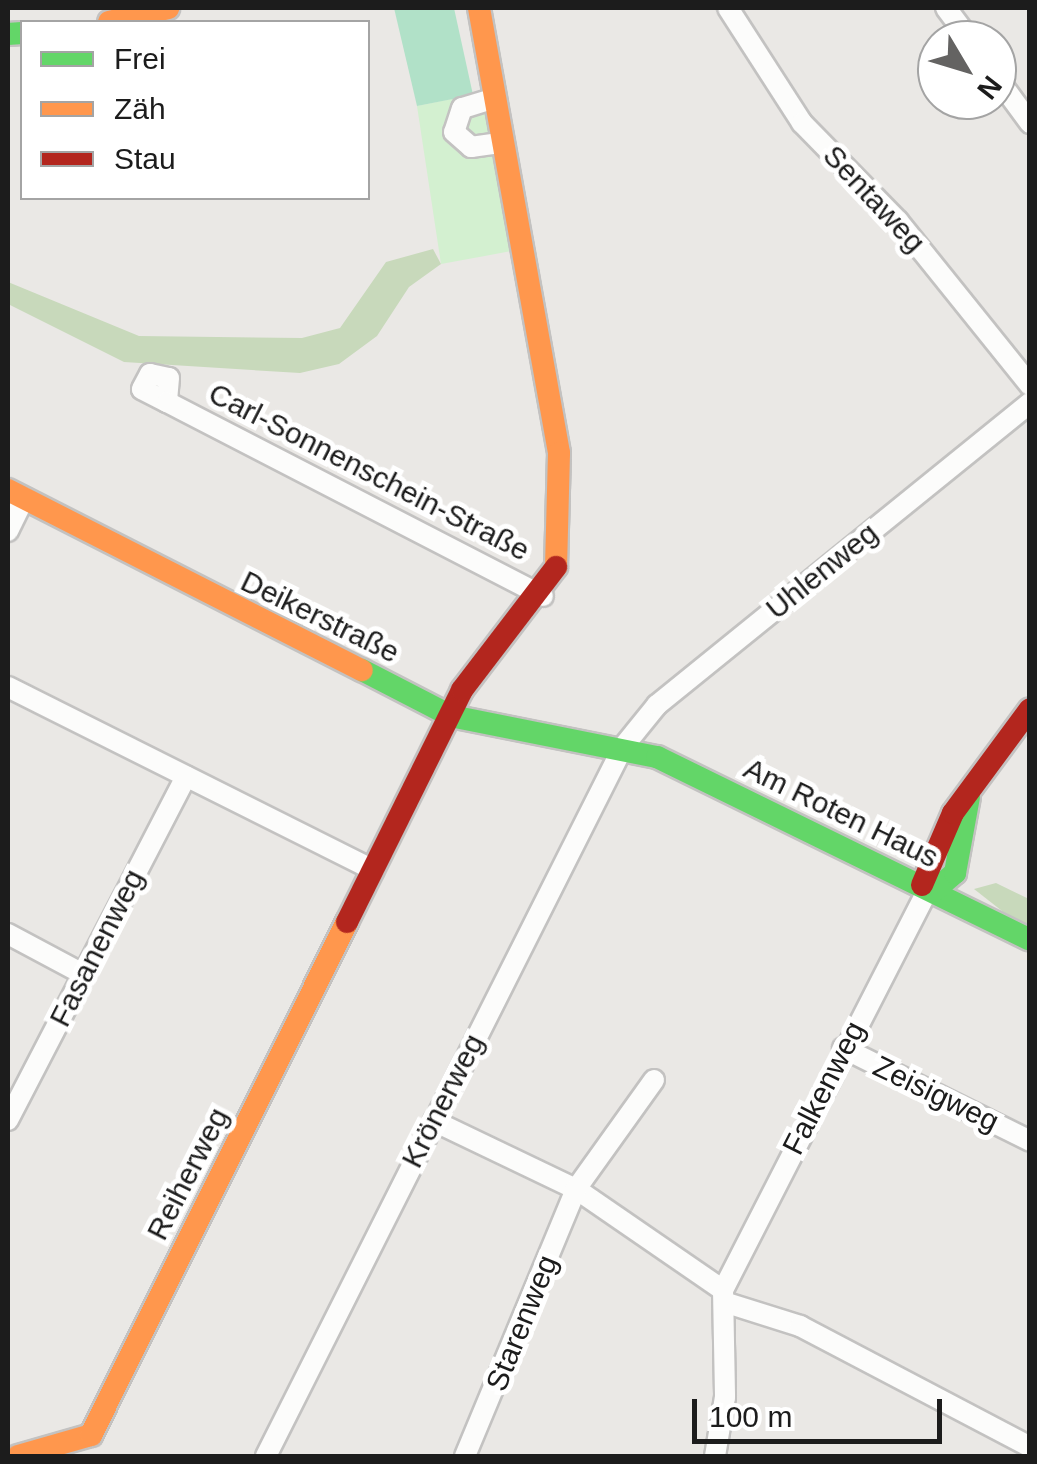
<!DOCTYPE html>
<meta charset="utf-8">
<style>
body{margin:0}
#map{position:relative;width:1037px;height:1464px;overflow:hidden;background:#eae8e5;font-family:Arial,sans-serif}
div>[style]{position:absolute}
.forest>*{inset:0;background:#c8d9bb}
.park>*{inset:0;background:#d3f0d0}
.pitch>*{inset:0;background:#b1e1c8}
.roads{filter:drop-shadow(2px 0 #c3c2c1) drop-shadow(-2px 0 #c3c2c1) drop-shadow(0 2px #c3c2c1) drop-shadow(0 -2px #c3c2c1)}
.street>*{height:20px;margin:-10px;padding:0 10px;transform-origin:10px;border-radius:10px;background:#fcfcfb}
.fast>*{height:22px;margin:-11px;padding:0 11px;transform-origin:11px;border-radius:11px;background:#63d668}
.slow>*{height:22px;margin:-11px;padding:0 11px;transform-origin:11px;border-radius:11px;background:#ff974d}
.jam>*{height:22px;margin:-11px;padding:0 11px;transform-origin:11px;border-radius:11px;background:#b3261e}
span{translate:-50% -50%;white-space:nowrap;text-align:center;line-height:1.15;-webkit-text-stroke:10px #fff;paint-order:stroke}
.street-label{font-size:30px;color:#1c1c1c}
.frame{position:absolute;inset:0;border:10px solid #1c1c1c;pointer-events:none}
.legend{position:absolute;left:20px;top:20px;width:350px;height:180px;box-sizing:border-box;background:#fff;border:2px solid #a4a4a4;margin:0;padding:12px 18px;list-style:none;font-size:30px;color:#1c1c1c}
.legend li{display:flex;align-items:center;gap:20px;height:50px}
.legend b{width:50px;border:2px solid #a4a4a4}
.north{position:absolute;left:917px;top:20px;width:100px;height:100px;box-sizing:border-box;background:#fff;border:2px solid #a4a4a4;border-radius:50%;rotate:128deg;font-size:28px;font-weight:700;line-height:40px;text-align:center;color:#1c1c1c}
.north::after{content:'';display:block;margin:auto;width:35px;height:45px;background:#646362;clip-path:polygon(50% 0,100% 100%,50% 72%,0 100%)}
.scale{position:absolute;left:692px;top:1399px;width:250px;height:45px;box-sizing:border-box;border:5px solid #1c1c1c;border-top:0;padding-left:12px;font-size:30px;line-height:35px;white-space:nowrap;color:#1c1c1c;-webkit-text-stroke:8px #fff;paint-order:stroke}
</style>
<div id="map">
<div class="forest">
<i style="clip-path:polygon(433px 249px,441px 264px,409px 287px,377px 336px,339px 364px,300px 373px,124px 362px,8px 304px,8px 282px,139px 336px,302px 338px,340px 328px,386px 262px)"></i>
<i style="clip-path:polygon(996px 883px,1029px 899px,1029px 932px,974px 889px)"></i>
</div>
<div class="park">
<i style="clip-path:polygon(481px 93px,512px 251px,441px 264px,417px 106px)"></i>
</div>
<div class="pitch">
<i style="clip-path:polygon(394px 8px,454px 8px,473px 95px,417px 106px)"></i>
</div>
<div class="roads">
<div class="street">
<i style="left:728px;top:8px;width:137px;rotate:57.2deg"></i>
<i style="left:802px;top:123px;width:137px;rotate:45.6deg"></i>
<i style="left:898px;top:221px;width:211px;rotate:51.2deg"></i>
<i style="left:946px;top:8px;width:40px;rotate:53deg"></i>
<i style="left:997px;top:78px;width:56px;rotate:53.7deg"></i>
<i style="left:492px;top:99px;width:31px;rotate:163deg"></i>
<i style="left:462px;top:108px;width:25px;rotate:108deg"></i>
<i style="left:454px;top:132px;width:23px;rotate:41deg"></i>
<i style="left:471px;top:147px;width:27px;rotate:-8deg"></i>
<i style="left:167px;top:402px;width:28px;rotate:-153deg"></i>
<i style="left:142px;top:389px;width:17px;rotate:-62deg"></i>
<i style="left:150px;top:374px;width:19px;rotate:12deg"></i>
<i style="left:169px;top:378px;width:24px;rotate:95deg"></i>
<i style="left:167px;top:402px;width:423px;rotate:27.3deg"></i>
<i style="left:8px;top:531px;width:37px;rotate:-64deg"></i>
<i style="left:8px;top:687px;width:409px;rotate:26.6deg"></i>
<i style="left:8px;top:934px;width:85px;rotate:28.1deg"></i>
<i style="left:843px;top:1048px;width:209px;rotate:26.4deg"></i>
<i style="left:8px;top:1120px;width:387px;rotate:-62.6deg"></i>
<i style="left:434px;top:1121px;width:157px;rotate:25.6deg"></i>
<i style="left:576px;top:1189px;width:178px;rotate:34.5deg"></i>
<i style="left:723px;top:1290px;width:107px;rotate:88.9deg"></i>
<i style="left:725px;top:1397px;width:60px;rotate:99.6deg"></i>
<i style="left:723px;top:1290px;width:452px;rotate:-62.9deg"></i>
<i style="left:727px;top:1303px;width:77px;rotate:17.5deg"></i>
<i style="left:800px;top:1326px;width:260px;rotate:27.7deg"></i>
<i style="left:266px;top:1456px;width:794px;rotate:-63.27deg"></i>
<i style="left:623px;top:747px;width:54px;rotate:-51deg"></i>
<i style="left:657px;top:705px;width:480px;rotate:-39deg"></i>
<i style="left:465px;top:1456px;width:289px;rotate:-67.4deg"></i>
<i style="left:576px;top:1189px;width:134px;rotate:-54.4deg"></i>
</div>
<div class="fast">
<i style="left:8px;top:34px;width:14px;rotate:-4deg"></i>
<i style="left:362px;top:670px;width:100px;rotate:27.3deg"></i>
<i style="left:451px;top:716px;width:210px;rotate:11.3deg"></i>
<i style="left:657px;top:757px;width:415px;rotate:26.1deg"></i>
<i style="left:934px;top:891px;width:28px;rotate:-41deg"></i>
<i style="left:955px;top:873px;width:77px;rotate:-79.6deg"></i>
</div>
<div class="slow">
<i style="left:479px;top:8px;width:452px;rotate:79.8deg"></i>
<i style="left:559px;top:453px;width:114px;rotate:91.5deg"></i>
<i style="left:109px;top:22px;width:61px;rotate:-13.3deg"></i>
<i style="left:8px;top:490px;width:397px;rotate:27deg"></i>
<i style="left:18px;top:1456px;width:76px;rotate:-16deg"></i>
<i style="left:91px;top:1435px;width:573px;rotate:-63.48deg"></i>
</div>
<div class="jam">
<i style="left:922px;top:885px;width:78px;rotate:-66.7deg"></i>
<i style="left:953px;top:813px;width:129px;rotate:-53.5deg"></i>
<i style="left:347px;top:922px;width:259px;rotate:-63.6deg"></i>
<i style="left:462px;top:690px;width:155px;rotate:-52.6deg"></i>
</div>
</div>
<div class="street-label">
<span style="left:874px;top:199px;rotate:47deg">Sentaweg</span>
<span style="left:369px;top:472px;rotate:27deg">Carl-Sonnenschein-Straße</span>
<span style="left:822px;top:571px;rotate:-39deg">Uhlenweg</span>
<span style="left:320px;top:617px;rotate:26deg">Deikerstraße</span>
<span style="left:841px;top:813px;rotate:26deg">Am Roten Haus</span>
<span style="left:97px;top:948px;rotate:-63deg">Fasanenweg</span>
<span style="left:824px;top:1088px;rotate:-63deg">Falkenweg</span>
<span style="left:936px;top:1094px;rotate:26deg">Zeisigweg</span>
<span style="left:443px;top:1101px;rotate:-63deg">Krönerweg</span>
<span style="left:188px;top:1174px;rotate:-63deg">Reiherweg</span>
<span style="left:522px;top:1323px;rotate:-68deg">Starenweg</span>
</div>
<div class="frame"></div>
<ul class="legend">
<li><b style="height:12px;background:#63d668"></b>Frei</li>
<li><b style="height:12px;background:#ff974d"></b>Zäh</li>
<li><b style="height:12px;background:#b3261e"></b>Stau</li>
</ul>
<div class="north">N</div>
<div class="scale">100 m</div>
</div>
